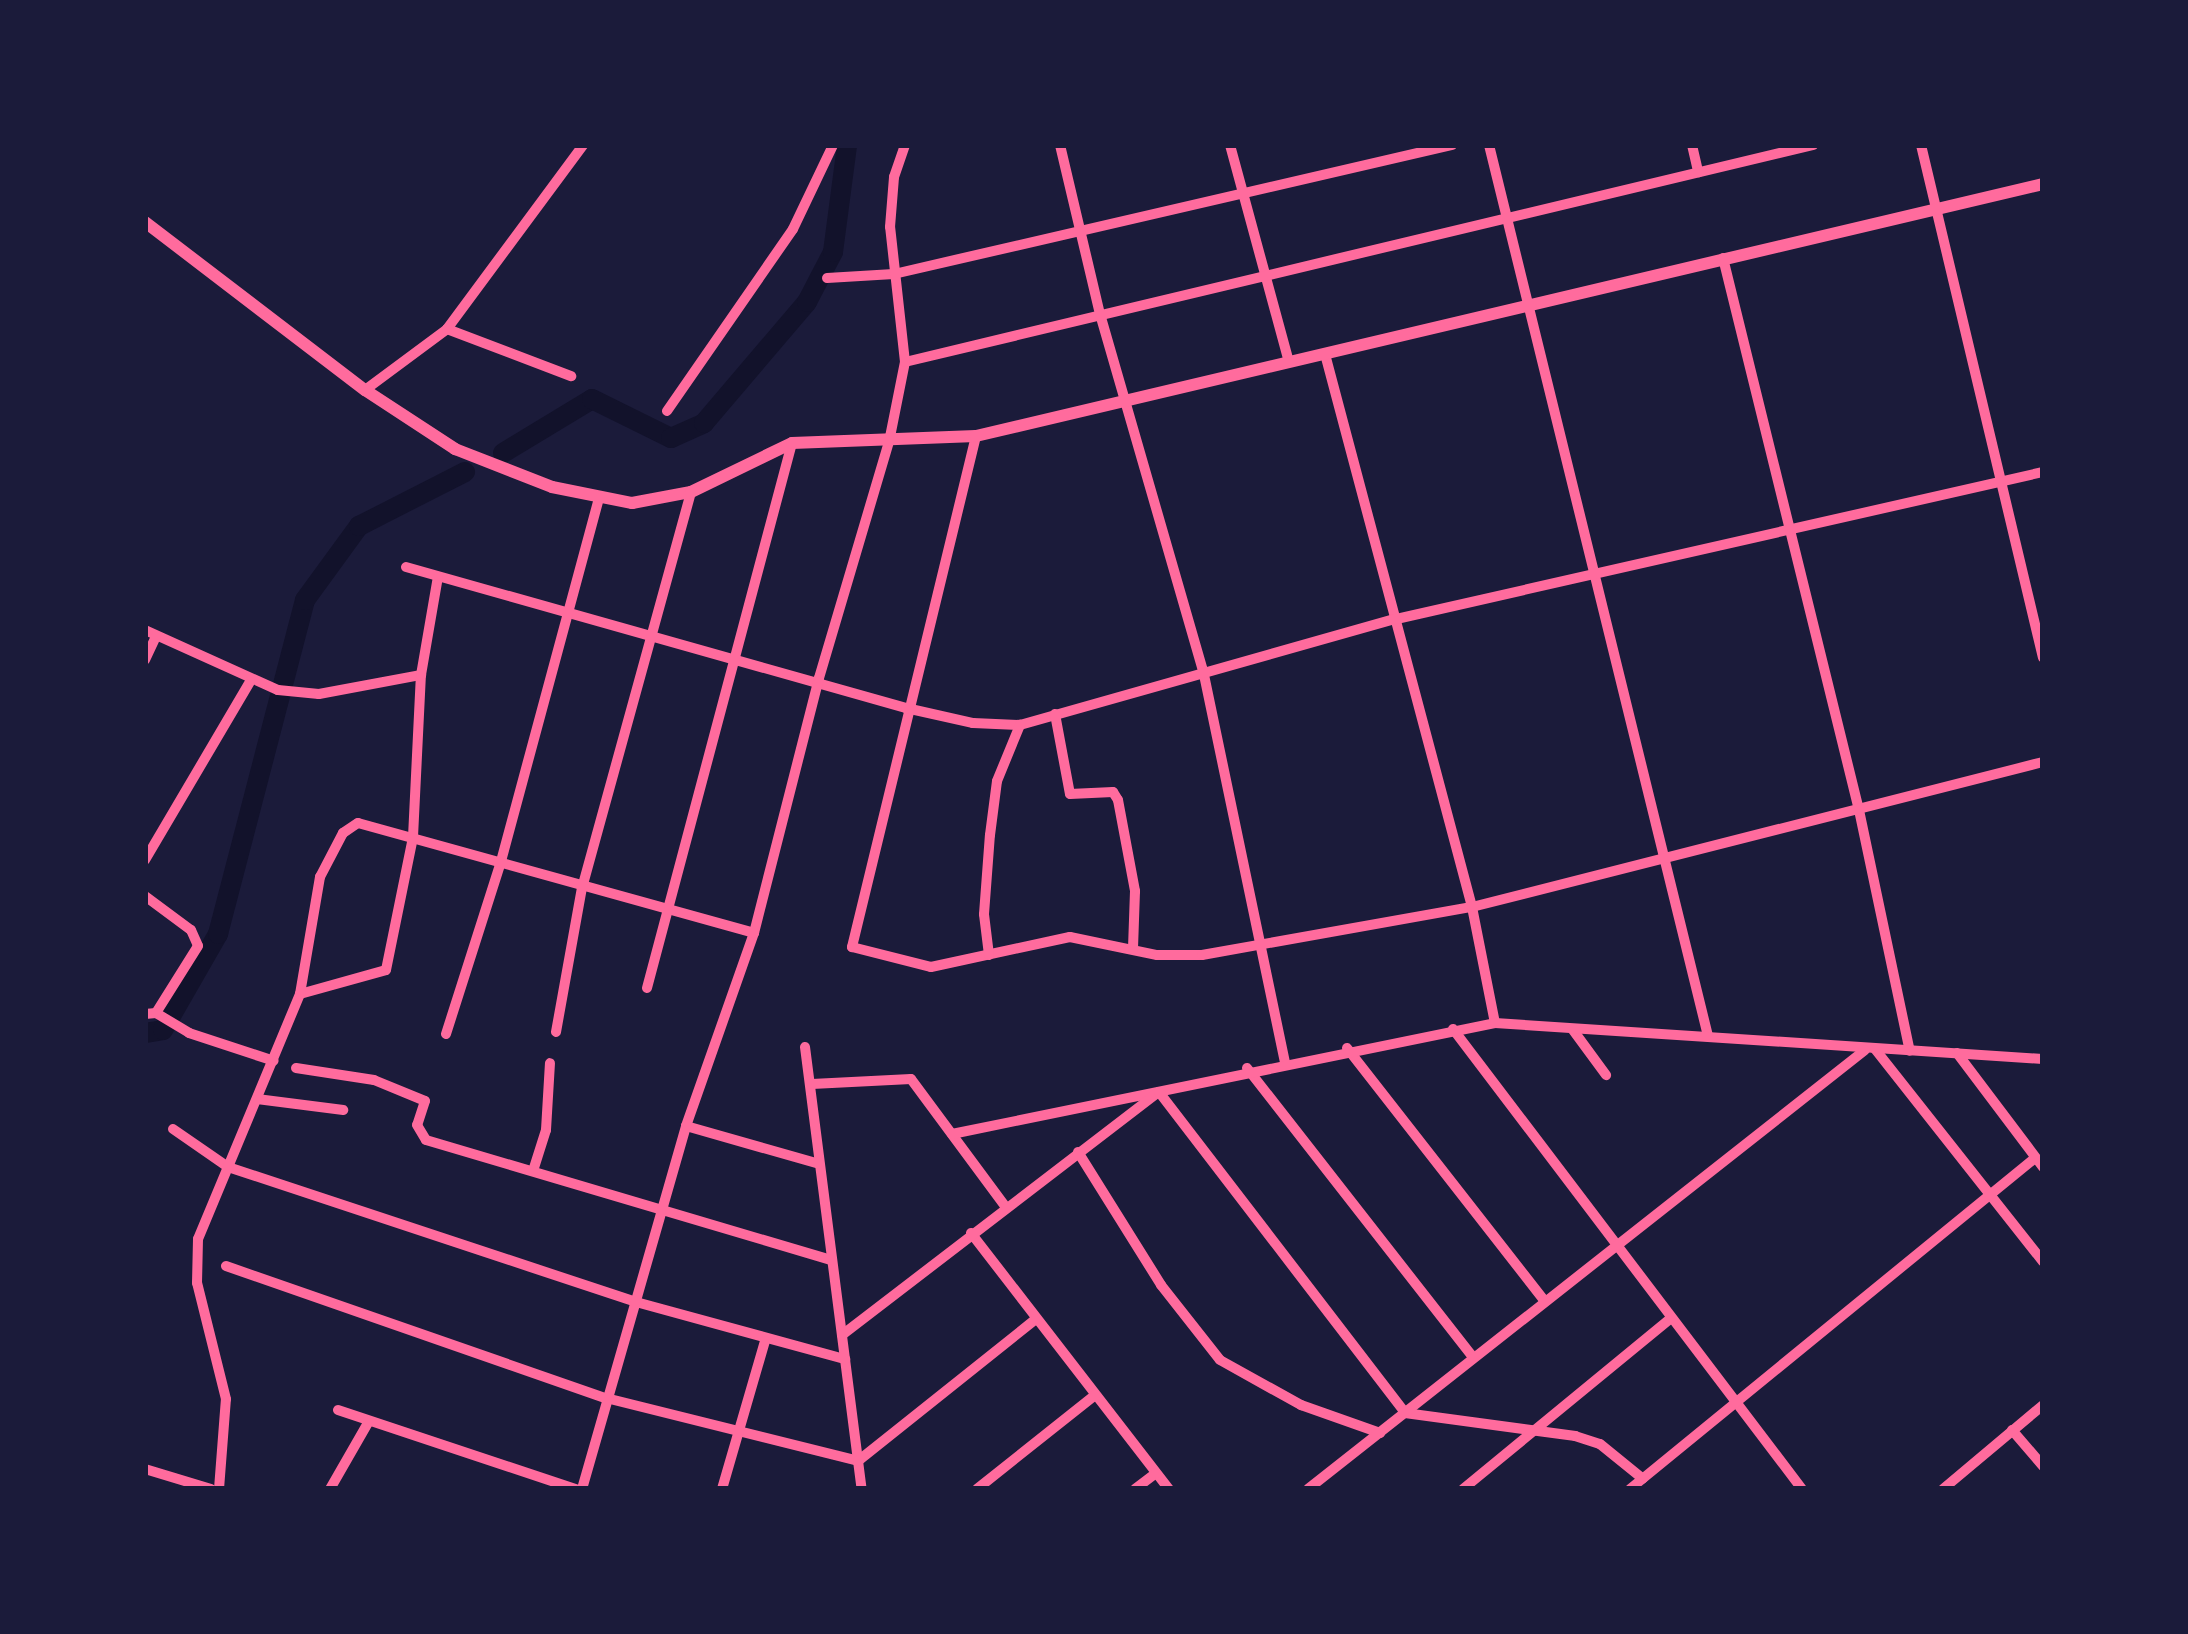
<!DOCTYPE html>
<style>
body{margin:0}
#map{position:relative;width:2188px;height:1634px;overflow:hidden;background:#1b1b3a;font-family:Rubik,sans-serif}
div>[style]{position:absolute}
.canal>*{height:20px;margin:-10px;padding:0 10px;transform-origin:10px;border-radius:10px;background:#12122b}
.minor>*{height:10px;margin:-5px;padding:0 5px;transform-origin:5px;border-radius:5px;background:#ff6b9d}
.tertiary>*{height:12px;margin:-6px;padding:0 6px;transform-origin:6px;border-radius:6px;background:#ff6b9d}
span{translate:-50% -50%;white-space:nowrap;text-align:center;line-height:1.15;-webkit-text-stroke:8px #1b1b3a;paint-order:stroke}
.frame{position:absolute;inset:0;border:148px solid #1b1b3a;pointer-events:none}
</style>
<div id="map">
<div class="canal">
<i style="left:503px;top:453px;width:104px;rotate:-31.2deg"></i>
<i style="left:592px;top:399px;width:88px;rotate:26.3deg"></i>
<i style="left:671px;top:438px;width:36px;rotate:-24deg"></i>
<i style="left:704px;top:423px;width:159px;rotate:-49.6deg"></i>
<i style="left:807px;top:302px;width:56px;rotate:-62.5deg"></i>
<i style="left:833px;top:252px;width:108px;rotate:-82.5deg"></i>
<i style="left:145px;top:1033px;width:18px;rotate:-9deg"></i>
<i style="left:163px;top:1030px;width:111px;rotate:-60.2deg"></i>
<i style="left:218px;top:934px;width:345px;rotate:-75.4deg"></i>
<i style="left:305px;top:600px;width:92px;rotate:-53.9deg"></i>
<i style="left:359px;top:526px;width:119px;rotate:-27deg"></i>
</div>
<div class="minor">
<i style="left:1060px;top:145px;width:174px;rotate:76.7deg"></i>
<i style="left:1100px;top:314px;width:371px;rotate:73.9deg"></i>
<i style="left:1203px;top:670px;width:400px;rotate:78.2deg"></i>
<i style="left:1230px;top:145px;width:225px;rotate:74.8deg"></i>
<i style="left:1489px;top:145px;width:918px;rotate:76.19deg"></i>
<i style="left:1692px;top:145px;width:28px;rotate:77deg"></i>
<i style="left:1921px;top:145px;width:527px;rotate:76.62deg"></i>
<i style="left:1723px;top:258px;width:569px;rotate:76.16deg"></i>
<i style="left:1859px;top:810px;width:246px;rotate:78.1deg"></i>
<i style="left:827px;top:278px;width:67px;rotate:-3.4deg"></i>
<i style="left:894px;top:274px;width:573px;rotate:-13.02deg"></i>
<i style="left:447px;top:329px;width:133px;rotate:20.8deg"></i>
<i style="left:1325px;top:354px;width:572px;rotate:75.11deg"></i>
<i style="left:1472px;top:907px;width:118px;rotate:78.8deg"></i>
<i style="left:905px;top:362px;width:934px;rotate:-13.44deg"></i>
<i style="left:365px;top:390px;width:102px;rotate:-36.6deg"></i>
<i style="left:447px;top:329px;width:229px;rotate:-53.5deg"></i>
<i style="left:667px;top:411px;width:221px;rotate:-55.3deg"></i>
<i style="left:793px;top:229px;width:93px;rotate:-64.5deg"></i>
<i style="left:976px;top:436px;width:526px;rotate:103.64deg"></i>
<i style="left:852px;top:947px;width:81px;rotate:14.2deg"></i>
<i style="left:931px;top:967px;width:142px;rotate:-12.2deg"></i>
<i style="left:1070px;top:937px;width:89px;rotate:11.7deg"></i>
<i style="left:1157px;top:955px;width:45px"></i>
<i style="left:1202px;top:955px;width:274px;rotate:-10.1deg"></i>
<i style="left:1472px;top:907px;width:589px;rotate:-14.25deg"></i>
<i style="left:406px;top:567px;width:520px;rotate:15.75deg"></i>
<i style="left:906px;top:708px;width:69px;rotate:12.6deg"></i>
<i style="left:973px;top:723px;width:47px;rotate:2.4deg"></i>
<i style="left:1020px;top:725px;width:387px;rotate:-15.8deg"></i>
<i style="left:1392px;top:620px;width:668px;rotate:-12.81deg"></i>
<i style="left:145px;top:630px;width:146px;rotate:24.3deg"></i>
<i style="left:278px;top:690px;width:41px;rotate:5.6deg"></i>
<i style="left:319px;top:694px;width:104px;rotate:-10.6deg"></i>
<i style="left:145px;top:660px;width:26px;rotate:-65deg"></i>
<i style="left:1055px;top:714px;width:81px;rotate:79.4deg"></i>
<i style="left:1070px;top:794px;width:43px;rotate:-2.7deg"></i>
<i style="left:1113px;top:792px;width:9px;rotate:58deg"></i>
<i style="left:1118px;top:800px;width:93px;rotate:79.4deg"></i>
<i style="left:1135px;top:891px;width:58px;rotate:92deg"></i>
<i style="left:145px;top:860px;width:207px;rotate:-59.5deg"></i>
<i style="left:145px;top:896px;width:57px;rotate:36.5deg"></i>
<i style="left:191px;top:930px;width:17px;rotate:66deg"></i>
<i style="left:198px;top:946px;width:79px;rotate:122.1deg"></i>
<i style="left:989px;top:955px;width:41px;rotate:-97deg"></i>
<i style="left:984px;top:914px;width:79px;rotate:-85.7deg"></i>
<i style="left:990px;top:835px;width:54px;rotate:-82.6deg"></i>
<i style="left:997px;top:781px;width:61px;rotate:-67.7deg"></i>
<i style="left:647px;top:988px;width:564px;rotate:-75.1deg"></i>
<i style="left:300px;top:994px;width:89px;rotate:-15.6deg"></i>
<i style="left:386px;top:970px;width:136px;rotate:-78.5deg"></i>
<i style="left:413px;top:837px;width:162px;rotate:-87.2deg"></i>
<i style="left:421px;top:675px;width:99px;rotate:-80.2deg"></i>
<i style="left:145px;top:1014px;width:11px;rotate:-5deg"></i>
<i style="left:156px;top:1013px;width:39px;rotate:31deg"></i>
<i style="left:189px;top:1033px;width:89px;rotate:18.2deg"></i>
<i style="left:1453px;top:1029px;width:577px;rotate:52.81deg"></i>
<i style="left:1573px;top:1030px;width:56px;rotate:53.7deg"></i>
<i style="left:556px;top:1032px;width:146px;rotate:-79.8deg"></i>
<i style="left:582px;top:888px;width:411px;rotate:-74.6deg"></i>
<i style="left:446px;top:1034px;width:177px;rotate:-72.3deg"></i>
<i style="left:500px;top:865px;width:379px;rotate:-74.9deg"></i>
<i style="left:805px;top:1047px;width:446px;rotate:82.7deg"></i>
<i style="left:1347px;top:1048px;width:318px;rotate:52deg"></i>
<i style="left:1875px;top:1049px;width:271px;rotate:51.7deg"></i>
<i style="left:1957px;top:1053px;width:143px;rotate:53deg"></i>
<i style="left:296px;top:1068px;width:79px;rotate:8.7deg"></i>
<i style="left:374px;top:1080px;width:55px;rotate:22.4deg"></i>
<i style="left:425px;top:1101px;width:25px;rotate:108deg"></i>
<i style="left:417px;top:1125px;width:17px;rotate:59deg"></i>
<i style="left:426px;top:1140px;width:422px;rotate:16.5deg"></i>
<i style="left:1247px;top:1068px;width:367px;rotate:52deg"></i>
<i style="left:812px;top:1084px;width:99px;rotate:-2.9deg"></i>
<i style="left:911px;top:1079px;width:158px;rotate:53.5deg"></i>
<i style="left:257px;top:1099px;width:87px;rotate:7.3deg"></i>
<i style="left:686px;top:1126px;width:138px;rotate:15.9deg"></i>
<i style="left:173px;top:1129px;width:67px;rotate:34.6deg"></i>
<i style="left:228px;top:1167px;width:430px;rotate:18.3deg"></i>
<i style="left:636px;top:1302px;width:217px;rotate:15.3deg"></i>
<i style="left:952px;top:1134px;width:554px;rotate:-11.55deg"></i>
<i style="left:1495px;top:1023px;width:549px;rotate:3.76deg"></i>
<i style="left:1078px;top:1152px;width:157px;rotate:58deg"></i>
<i style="left:1161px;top:1285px;width:95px;rotate:51.8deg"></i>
<i style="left:1220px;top:1360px;width:93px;rotate:29.1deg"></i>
<i style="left:1301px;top:1405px;width:84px;rotate:19.5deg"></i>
<i style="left:533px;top:1171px;width:43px;rotate:-72.4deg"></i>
<i style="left:546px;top:1130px;width:67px;rotate:-86.6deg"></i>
<i style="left:971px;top:1233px;width:324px;rotate:52.3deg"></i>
<i style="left:226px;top:1266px;width:402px;rotate:19.2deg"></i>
<i style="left:606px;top:1398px;width:260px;rotate:14deg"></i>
<i style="left:858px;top:1461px;width:228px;rotate:-38.6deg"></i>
<i style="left:842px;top:1335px;width:399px;rotate:-37.5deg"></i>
<i style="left:1159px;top:1092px;width:404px;rotate:52.5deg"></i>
<i style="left:1405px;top:1413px;width:172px;rotate:7.7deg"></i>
<i style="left:1575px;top:1436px;width:26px;rotate:18deg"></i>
<i style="left:1600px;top:1444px;width:55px;rotate:39.1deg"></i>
<i style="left:338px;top:1410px;width:251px;rotate:18.4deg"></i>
<i style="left:2012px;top:1430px;width:48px;rotate:49.3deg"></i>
<i style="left:145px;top:1469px;width:69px;rotate:16.9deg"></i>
<i style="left:219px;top:1489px;width:90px;rotate:-85.6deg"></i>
<i style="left:226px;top:1399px;width:120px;rotate:-104deg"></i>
<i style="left:197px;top:1283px;width:44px;rotate:-88.7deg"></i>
<i style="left:198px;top:1239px;width:265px;rotate:-67.4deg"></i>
<i style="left:300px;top:994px;width:119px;rotate:-80.3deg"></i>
<i style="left:320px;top:877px;width:50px;rotate:-62.4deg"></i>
<i style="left:343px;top:833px;width:18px;rotate:-34deg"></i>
<i style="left:358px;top:823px;width:411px;rotate:15.5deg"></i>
<i style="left:330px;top:1489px;width:76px;rotate:-60.1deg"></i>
<i style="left:582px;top:1489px;width:378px;rotate:-74deg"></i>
<i style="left:686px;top:1126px;width:205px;rotate:-70.6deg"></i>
<i style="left:754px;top:933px;width:263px;rotate:-75.7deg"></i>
<i style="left:819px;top:678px;width:246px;rotate:-73.5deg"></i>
<i style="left:889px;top:442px;width:82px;rotate:-78.7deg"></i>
<i style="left:905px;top:362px;width:136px;rotate:-96.3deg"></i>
<i style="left:890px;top:227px;width:50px;rotate:-85.4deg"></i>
<i style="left:894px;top:177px;width:34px;rotate:-71deg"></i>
<i style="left:722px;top:1489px;width:154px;rotate:-73.8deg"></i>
<i style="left:977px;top:1489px;width:151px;rotate:-38.5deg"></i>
<i style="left:1135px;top:1489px;width:26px;rotate:-37deg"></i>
<i style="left:1308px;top:1489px;width:709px;rotate:-38.24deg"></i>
<i style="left:1463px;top:1489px;width:266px;rotate:-39.4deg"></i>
<i style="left:1630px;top:1489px;width:523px;rotate:-39.26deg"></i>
<i style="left:1943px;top:1489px;width:131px;rotate:-40deg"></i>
</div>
<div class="tertiary">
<i style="left:145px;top:222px;width:277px;rotate:37.4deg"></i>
<i style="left:365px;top:390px;width:108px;rotate:33.2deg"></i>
<i style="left:455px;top:449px;width:104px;rotate:21.4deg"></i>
<i style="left:552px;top:487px;width:82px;rotate:11.3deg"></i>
<i style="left:632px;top:503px;width:60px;rotate:-10.6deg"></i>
<i style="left:691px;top:492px;width:112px;rotate:-25.9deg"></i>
<i style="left:792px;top:443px;width:184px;rotate:-2.2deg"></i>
<i style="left:976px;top:436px;width:1096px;rotate:-13.29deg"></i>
</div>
<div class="frame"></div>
</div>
